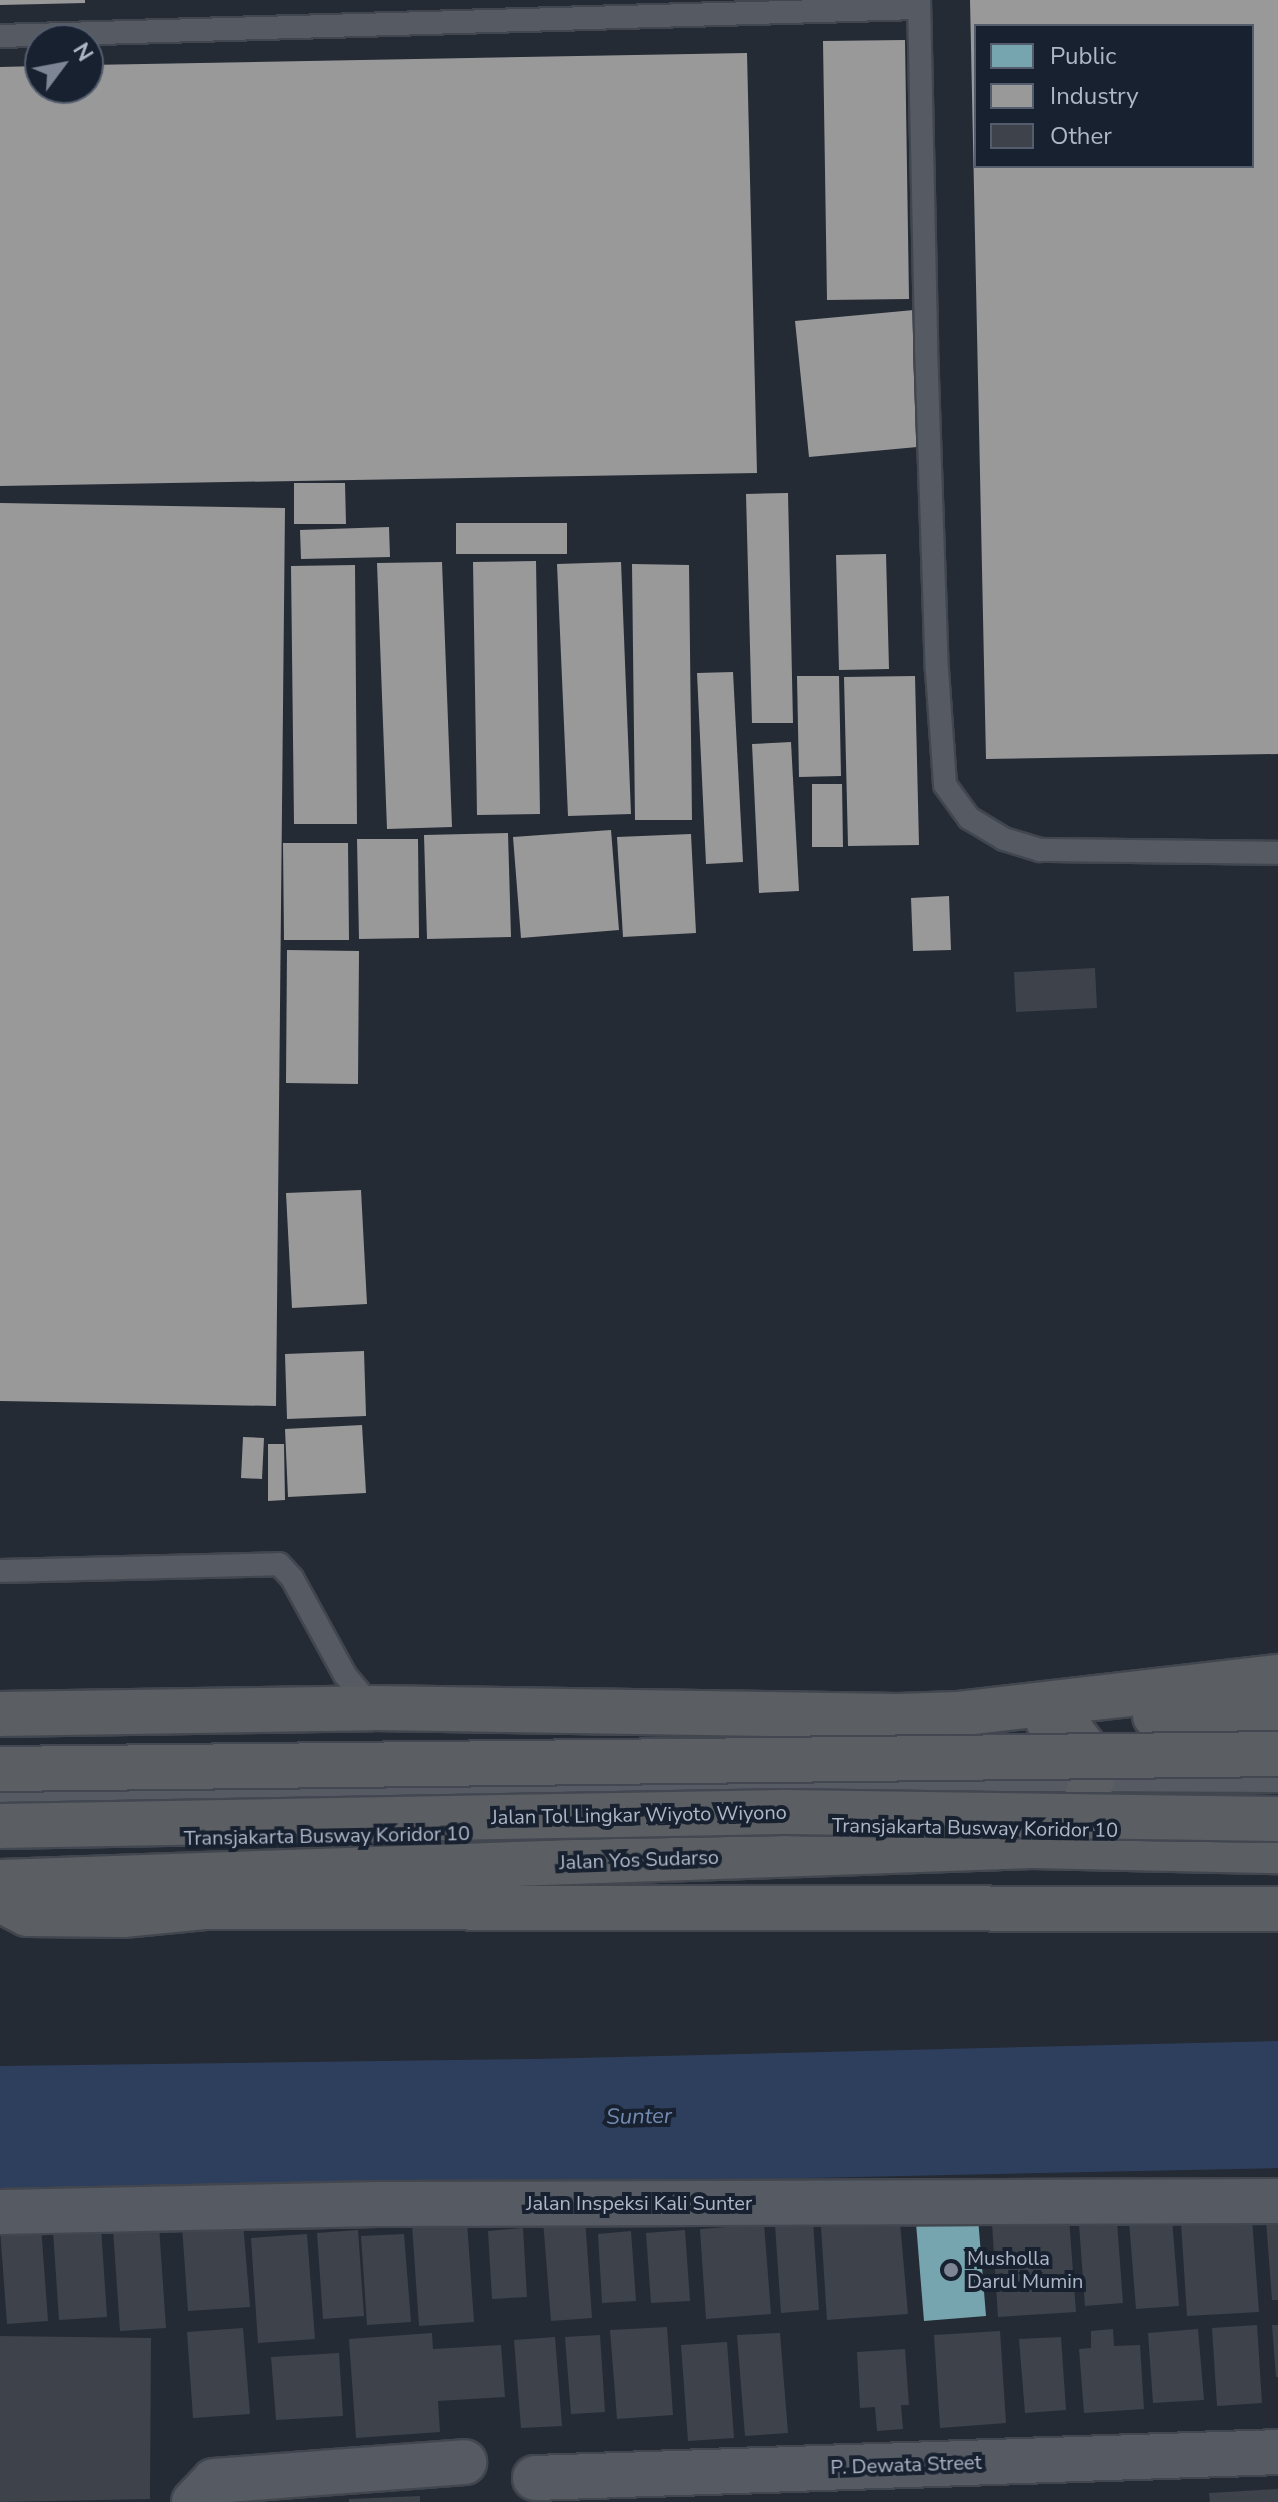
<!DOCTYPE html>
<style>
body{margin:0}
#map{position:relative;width:1278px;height:2502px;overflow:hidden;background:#252b35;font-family:"Nunito Sans",sans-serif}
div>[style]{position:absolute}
.water>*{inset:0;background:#2e3f5e}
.public>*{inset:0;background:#76a5af}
.industry>*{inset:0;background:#999}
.building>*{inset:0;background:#3d424b}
.roads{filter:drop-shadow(2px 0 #42464e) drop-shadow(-2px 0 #42464e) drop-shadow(0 2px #42464e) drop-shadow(0 -2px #42464e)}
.lane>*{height:22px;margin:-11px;padding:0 11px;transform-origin:11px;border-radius:11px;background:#565a63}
.street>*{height:44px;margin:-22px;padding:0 22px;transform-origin:22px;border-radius:22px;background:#565a63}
.highway>*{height:44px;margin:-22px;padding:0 22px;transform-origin:22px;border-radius:22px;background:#5b5e62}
.bridges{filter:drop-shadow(2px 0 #424751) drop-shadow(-2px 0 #424751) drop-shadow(0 2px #424751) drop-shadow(0 -2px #424751)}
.highway-bridge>*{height:44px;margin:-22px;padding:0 22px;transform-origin:22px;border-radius:22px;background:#5b5e62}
.dots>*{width:22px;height:22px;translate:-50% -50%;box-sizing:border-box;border:4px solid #182130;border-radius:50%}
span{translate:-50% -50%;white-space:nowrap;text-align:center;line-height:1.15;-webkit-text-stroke:8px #182130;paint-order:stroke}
.street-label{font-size:20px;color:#aeb6c8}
.poi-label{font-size:20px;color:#aeb6c8}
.left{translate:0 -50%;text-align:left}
.water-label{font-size:22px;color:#738ab2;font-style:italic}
.legend{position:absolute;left:974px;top:24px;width:280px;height:144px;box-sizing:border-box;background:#182130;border:2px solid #545d6d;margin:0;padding:10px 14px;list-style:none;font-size:24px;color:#aeb6c8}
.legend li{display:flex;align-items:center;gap:16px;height:40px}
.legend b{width:40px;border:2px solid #545d6d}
.north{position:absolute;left:24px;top:24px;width:80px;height:80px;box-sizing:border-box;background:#182130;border:2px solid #545d6d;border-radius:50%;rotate:58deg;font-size:22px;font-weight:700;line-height:32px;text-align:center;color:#aeb6c8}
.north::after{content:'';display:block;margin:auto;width:28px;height:36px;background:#7e8595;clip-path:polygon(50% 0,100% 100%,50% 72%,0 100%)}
</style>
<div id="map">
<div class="water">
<i style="clip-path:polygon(1278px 2041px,1278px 2168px,0 2195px,0 2066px,536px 2059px)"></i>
</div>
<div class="public">
<i style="clip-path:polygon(978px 2218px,986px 2316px,924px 2321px,916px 2223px)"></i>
</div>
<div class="industry">
<i style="clip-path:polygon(0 0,85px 0,85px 3px,0 5px)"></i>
<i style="clip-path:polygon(evenodd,970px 0,1278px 0,1278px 754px,986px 759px,970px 0,976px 26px,1252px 26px,1252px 166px,976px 166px,976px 26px)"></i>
<i style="clip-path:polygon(905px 40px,909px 299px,827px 300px,823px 41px)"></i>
<i style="clip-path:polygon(747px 53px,757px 473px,0 486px,0 67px,40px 66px,40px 88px,88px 88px,88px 65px)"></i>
<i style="clip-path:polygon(914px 310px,928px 446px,809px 457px,795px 321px)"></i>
<i style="clip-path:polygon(294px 483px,345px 483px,346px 524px,294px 524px)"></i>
<i style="clip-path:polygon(788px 493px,793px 723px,752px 723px,746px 494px)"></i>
<i style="clip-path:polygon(0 503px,285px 508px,276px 1406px,0 1401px)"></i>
<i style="clip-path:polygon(456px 523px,567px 523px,567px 554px,456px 554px)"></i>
<i style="clip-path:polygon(389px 527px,390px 557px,301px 559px,300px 530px)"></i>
<i style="clip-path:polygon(886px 554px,889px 669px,839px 670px,836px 555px)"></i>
<i style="clip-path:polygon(536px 561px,540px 814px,477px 815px,473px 562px)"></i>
<i style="clip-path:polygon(442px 562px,452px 827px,387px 829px,377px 563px)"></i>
<i style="clip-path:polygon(621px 562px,631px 814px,568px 816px,557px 564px)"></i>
<i style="clip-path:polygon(632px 564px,689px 565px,692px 820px,635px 820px)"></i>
<i style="clip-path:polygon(355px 565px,357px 824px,294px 824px,291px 566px)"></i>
<i style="clip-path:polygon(733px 672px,743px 862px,706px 864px,697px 673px)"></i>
<i style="clip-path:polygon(797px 676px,839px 676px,841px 776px,799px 777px)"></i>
<i style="clip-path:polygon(915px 676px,919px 845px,848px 846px,844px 677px)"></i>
<i style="clip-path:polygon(791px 742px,799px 891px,759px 893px,752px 744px)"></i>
<i style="clip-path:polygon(812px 784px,842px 784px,843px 847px,812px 847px)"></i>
<i style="clip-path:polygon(611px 830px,619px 930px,521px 938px,513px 837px)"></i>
<i style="clip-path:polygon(508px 833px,511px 937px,427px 939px,424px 835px)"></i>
<i style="clip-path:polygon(691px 834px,696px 933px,623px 937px,617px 837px)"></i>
<i style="clip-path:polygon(357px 839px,418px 839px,419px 938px,359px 939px)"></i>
<i style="clip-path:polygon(283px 843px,348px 843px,349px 940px,284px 940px)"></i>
<i style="clip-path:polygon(949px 896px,951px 950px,913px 951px,911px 898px)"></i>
<i style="clip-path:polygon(287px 950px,359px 951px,358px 1084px,286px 1083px)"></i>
<i style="clip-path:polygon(361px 1190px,367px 1304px,292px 1308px,286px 1193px)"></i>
<i style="clip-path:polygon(364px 1351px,366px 1416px,287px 1419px,285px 1354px)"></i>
<i style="clip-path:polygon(362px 1425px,366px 1493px,288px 1497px,285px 1429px)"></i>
<i style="clip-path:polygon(243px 1437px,264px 1438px,262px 1479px,241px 1478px)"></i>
<i style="clip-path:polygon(268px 1444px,284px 1444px,285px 1500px,268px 1501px)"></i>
</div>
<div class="building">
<i style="clip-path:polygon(1095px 968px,1097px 1008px,1016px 1012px,1014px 972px)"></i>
<i style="clip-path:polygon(585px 2218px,592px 2318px,551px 2321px,543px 2220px)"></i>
<i style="clip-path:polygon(1069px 2218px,1076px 2312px,998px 2317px,992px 2223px)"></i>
<i style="clip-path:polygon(1172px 2219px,1179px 2306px,1136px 2309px,1129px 2221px)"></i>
<i style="clip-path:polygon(1252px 2219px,1259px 2312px,1187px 2316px,1181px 2223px)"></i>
<i style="clip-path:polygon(1266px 2220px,1278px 2220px,1278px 2300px,1272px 2300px)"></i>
<i style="clip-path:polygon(243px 2222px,250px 2307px,188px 2311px,182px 2226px)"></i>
<i style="clip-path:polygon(467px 2222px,474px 2322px,419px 2326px,412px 2225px)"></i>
<i style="clip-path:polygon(813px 2222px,819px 2310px,781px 2313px,775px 2225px)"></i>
<i style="clip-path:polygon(900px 2222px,908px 2314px,827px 2320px,821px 2227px)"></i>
<i style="clip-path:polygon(1117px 2222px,1123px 2303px,1085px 2306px,1079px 2224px)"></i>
<i style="clip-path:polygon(764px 2224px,771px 2314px,706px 2319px,700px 2229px)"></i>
<i style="clip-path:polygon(41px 2226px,48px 2321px,7px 2324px,0 2229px)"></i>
<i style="clip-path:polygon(159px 2226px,166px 2328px,120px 2331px,113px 2229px)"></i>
<i style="clip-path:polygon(101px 2227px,107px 2317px,59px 2320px,53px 2231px)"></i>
<i style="clip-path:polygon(523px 2228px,527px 2297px,492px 2299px,488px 2231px)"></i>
<i style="clip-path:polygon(358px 2230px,364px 2316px,323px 2319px,317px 2233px)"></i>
<i style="clip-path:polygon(685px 2230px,690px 2301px,651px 2303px,646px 2233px)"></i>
<i style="clip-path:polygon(631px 2231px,636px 2301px,602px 2303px,598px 2234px)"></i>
<i style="clip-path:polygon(307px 2234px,315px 2339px,258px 2343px,251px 2238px)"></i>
<i style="clip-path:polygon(404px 2234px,411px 2322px,367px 2325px,361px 2236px)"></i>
<i style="clip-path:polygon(1257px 2325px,1262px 2403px,1217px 2406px,1212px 2328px)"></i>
<i style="clip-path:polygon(1272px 2325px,1278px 2325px,1278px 2377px,1276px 2377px)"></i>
<i style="clip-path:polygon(667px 2327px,673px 2415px,617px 2419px,610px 2330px)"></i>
<i style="clip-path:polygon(243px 2328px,250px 2414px,193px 2418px,187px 2332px)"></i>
<i style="clip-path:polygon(1113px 2329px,1114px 2346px,1140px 2345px,1144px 2409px,1084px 2413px,1079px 2349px,1091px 2348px,1091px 2331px)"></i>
<i style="clip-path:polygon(1198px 2329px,1204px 2400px,1153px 2403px,1148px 2333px)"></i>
<i style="clip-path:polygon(1000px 2331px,1006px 2423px,940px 2428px,934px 2335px)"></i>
<i style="clip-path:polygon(432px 2333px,433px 2349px,501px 2345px,505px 2397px,438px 2401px,440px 2432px,356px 2438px,349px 2339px)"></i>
<i style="clip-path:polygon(780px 2333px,788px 2433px,745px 2436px,737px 2335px)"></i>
<i style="clip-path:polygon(600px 2335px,605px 2412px,571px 2414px,565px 2337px)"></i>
<i style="clip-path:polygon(0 2336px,151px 2338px,150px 2499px,0 2502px)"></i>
<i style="clip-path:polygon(555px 2337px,562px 2426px,521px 2428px,514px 2340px)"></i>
<i style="clip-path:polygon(1061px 2337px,1066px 2410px,1025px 2413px,1019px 2339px)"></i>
<i style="clip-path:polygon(727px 2342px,734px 2438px,688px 2441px,681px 2345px)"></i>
<i style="clip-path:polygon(905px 2349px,909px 2405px,901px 2405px,903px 2429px,877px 2431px,875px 2407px,860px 2408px,857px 2352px)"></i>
<i style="clip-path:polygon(339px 2353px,343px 2416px,276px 2420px,271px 2357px)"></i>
<i style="clip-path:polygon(1278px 2489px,1278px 2502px,1210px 2502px,1209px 2493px)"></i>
<i style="clip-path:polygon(420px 2496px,420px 2502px,349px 2502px,349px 2499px)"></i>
</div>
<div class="roads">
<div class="lane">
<i style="left:919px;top:0;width:346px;rotate:88.8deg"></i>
<i style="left:926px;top:346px;width:324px;rotate:88.1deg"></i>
<i style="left:937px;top:670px;width:115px;rotate:86deg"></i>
<i style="left:945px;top:785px;width:41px;rotate:54deg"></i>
<i style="left:969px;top:818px;width:41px;rotate:31deg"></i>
<i style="left:1004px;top:839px;width:38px;rotate:17deg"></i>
<i style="left:1040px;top:850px;width:238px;rotate:0.7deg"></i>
<i style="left:0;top:36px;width:919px;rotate:-1.75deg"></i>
<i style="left:0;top:1571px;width:279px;rotate:-1.4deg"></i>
<i style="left:279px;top:1564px;width:19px;rotate:47deg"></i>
<i style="left:292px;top:1578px;width:111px;rotate:61.3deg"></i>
<i style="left:345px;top:1675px;width:42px;rotate:49.8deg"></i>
<i style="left:0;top:1792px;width:1070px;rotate:-0.64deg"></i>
<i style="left:1070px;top:1780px;width:208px;rotate:0.3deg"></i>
</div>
<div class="street">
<i style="left:0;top:2212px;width:377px;rotate:-1.2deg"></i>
<i style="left:377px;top:2204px;width:901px;rotate:-0.19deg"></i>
<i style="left:535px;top:2478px;width:743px;rotate:-2deg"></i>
<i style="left:194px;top:2502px;width:29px;rotate:-46deg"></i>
<i style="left:214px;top:2481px;width:251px;rotate:-4.3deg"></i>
</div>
<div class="highway">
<i style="left:0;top:1714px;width:373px;rotate:-0.9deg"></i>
<i style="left:373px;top:1708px;width:526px;rotate:0.87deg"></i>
<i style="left:899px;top:1716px;width:58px;rotate:-2deg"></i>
<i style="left:957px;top:1714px;width:323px;rotate:-6.6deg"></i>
<i style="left:1155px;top:1716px;width:123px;rotate:-0.9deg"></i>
<i style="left:1048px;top:1721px;width:31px;rotate:29deg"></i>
<i style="left:1075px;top:1736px;width:16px;rotate:52deg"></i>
<i style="left:1085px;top:1749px;width:32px;rotate:77deg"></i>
<i style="left:1092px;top:1780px;width:28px;rotate:107deg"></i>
<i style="left:1084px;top:1807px;width:29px;rotate:136deg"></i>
<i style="left:1063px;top:1827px;width:15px;rotate:157deg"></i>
<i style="left:0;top:1882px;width:1033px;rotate:-2deg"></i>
<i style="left:1032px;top:1846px;width:246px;rotate:1.2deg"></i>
<i style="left:0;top:1900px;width:30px;rotate:27deg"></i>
<i style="left:27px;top:1914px;width:96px;rotate:0.6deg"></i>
<i style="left:123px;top:1915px;width:82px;rotate:-5.6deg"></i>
<i style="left:205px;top:1907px;width:1073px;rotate:0.11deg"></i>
</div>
</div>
<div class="bridges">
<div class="highway-bridge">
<i style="left:0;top:1769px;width:1278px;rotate:-0.67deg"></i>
<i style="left:0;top:1826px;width:785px;rotate:-1.02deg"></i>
<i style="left:785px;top:1812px;width:493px;rotate:0.8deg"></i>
</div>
</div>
<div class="dots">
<i style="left:951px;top:2270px;background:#7e8595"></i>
</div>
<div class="street-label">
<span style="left:639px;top:1815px;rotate:-1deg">Jalan Tol Lingkar Wiyoto Wiyono</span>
<span style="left:975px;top:1828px;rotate:1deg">Transjakarta Busway Koridor 10</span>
<span style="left:327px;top:1836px;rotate:-1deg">Transjakarta Busway Koridor 10</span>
<span style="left:639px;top:1860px;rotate:-2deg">Jalan Yos Sudarso</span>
<span style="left:639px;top:2203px">Jalan Inspeksi Kali Sunter</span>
<span style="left:906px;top:2465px;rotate:-2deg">P. Dewata Street</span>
</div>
<div class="poi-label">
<span class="left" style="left:967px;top:2270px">Musholla<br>Darul Mumin</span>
</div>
<div class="water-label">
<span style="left:639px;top:2117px;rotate:-1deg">Sunter</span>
</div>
<ul class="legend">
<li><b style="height:22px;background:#76a5af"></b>Public</li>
<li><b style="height:22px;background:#999"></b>Industry</li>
<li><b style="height:22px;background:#3d424b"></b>Other</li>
</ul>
<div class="north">N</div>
</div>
